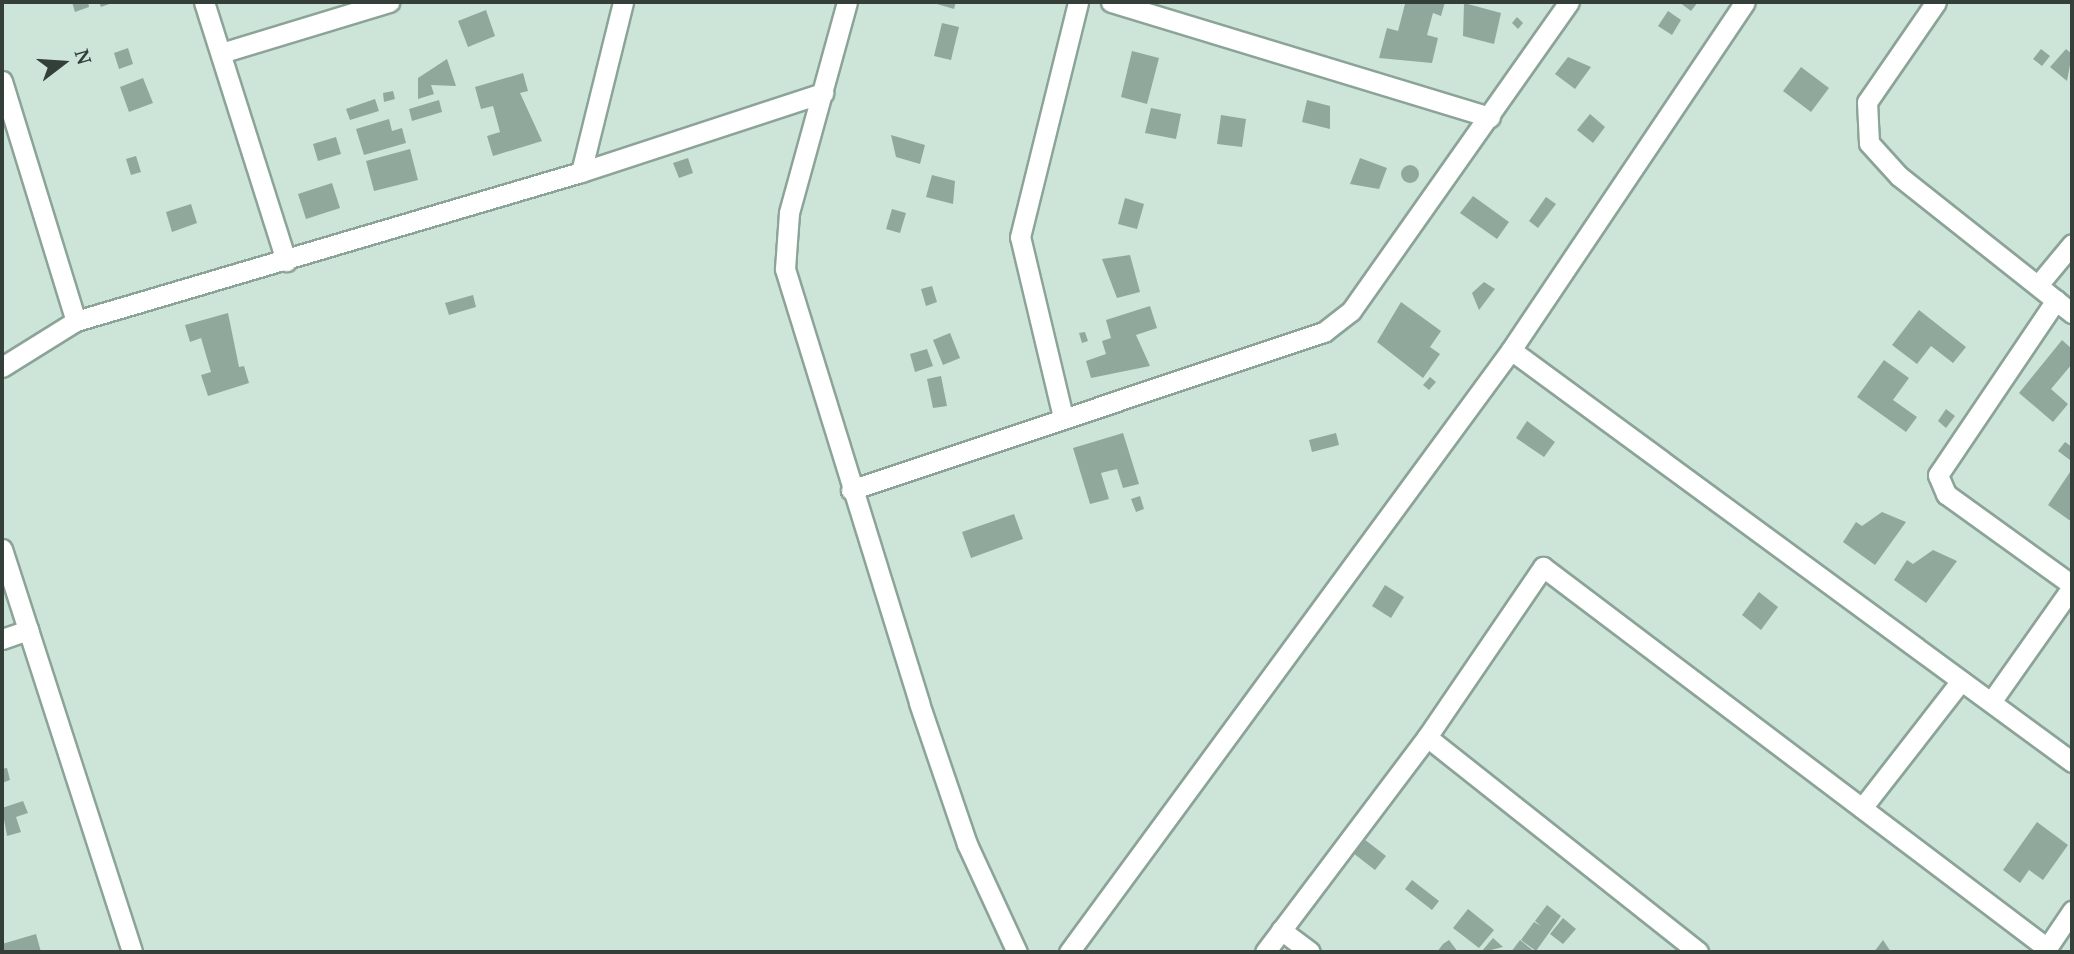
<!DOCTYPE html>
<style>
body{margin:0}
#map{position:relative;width:2074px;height:954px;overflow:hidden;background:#cde5d8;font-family:"Noto Serif",serif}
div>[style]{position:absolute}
.building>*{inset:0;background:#90a79b}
.round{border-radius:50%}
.roads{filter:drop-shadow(2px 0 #8ca498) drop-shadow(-2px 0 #8ca498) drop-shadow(0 2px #8ca498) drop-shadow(0 -2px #8ca498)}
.minor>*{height:19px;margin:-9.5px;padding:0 9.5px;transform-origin:9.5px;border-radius:9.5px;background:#fff}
span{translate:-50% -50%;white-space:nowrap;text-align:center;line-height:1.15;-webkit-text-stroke:5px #cde5d8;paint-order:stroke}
.frame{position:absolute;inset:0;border:4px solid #353f3a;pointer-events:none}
.north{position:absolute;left:28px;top:28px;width:70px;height:70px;-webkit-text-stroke:5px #cde5d8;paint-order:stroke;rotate:73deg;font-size:19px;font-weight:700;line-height:28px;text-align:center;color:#353f3a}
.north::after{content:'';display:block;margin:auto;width:24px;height:32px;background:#353f3a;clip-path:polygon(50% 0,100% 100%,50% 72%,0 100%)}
</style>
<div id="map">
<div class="building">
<i style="clip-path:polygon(72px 2px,88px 2px,89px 7px,75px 12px)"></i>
<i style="clip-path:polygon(99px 2px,115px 2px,101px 7px)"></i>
<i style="clip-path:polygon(930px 2px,956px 2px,954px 9px)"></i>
<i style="clip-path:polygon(1398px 2px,1445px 2px,1441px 16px,1433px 13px,1427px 35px,1438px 38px,1432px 63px,1379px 58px,1387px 28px,1398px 31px,1405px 4px)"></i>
<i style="clip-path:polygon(1679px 2px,1698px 2px,1691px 11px)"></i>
<i style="clip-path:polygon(1464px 3px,1501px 13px,1494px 44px,1463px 36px)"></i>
<i style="clip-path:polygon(486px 10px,495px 36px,468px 47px,458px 21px)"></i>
<i style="clip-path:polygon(1668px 11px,1681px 20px,1672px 35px,1658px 26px)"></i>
<i style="clip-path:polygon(1517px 17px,1523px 23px,1518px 29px,1512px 23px)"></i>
<i style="clip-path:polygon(942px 23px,959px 27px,951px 60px,934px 56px)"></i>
<i style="clip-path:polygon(128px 48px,133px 64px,119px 69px,114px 53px)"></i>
<i style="clip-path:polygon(2041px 49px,2050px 56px,2042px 66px,2033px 59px)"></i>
<i style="clip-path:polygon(2066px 49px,2072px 54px,2067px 81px,2050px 67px)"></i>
<i style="clip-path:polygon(1132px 51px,1159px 58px,1147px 104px,1121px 97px)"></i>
<i style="clip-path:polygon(1568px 57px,1591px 67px,1575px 89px,1555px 74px)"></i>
<i style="clip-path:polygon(447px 59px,456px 86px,431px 85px,434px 94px,418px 99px,418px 78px)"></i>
<i style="clip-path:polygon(1801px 67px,1829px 88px,1811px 112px,1783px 91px)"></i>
<i style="clip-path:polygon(523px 73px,528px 91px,520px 93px,542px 141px,493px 156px,487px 136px,500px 132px,493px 106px,481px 109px,475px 87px)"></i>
<i style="clip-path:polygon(143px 78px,153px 103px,129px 112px,120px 87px)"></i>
<i style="clip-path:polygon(393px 91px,395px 99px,384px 102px,383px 93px)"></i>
<i style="clip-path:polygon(375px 99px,379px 111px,350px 120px,346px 109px)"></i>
<i style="clip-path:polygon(439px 100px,442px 112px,412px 121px,409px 109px)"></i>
<i style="clip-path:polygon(1307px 100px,1330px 106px,1330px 129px,1302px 122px)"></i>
<i style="clip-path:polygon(1151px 108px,1181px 114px,1176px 139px,1145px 133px)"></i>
<i style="clip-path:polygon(1590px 114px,1605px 127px,1593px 143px,1577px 130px)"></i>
<i style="clip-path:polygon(1221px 115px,1246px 119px,1242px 147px,1217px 144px)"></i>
<i style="clip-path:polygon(389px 119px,392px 131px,402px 128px,406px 143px,364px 155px,356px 129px)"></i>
<i style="clip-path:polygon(891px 135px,925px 145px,920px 164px,896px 157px)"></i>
<i style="clip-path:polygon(336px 137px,341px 154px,318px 161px,313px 144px)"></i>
<i style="clip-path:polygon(410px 149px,418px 180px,374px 191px,366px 161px)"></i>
<i style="clip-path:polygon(136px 156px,141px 172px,131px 175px,126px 159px)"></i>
<i style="clip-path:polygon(688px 158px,693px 173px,679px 178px,673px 163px)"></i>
<i style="clip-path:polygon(1360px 158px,1387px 168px,1379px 189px,1350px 184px)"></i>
<i class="round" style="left:1401px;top:165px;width:18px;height:18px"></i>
<i style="clip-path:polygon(932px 175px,955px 181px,953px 204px,926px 197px)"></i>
<i style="clip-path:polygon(332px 183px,340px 208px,306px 219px,298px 194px)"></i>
<i style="clip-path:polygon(1473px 196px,1509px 222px,1497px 239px,1460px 213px)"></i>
<i style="clip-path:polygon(1546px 197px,1556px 204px,1538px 228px,1529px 221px)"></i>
<i style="clip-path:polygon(1125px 198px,1144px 204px,1137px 229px,1118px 224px)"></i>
<i style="clip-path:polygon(191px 204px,197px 223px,172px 232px,166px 212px)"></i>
<i style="clip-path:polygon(892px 209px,906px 213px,900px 233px,886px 229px)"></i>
<i style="clip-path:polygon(1130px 255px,1140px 292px,1117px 298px,1102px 259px)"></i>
<i style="clip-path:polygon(1484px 282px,1495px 289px,1479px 310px,1472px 293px)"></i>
<i style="clip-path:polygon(932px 286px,937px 302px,926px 306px,921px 289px)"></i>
<i style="clip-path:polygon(473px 295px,476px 307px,449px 315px,445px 303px)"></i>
<i style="clip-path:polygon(1401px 302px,1441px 331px,1430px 347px,1440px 354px,1423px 378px,1377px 342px)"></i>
<i style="clip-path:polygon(1150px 306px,1157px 328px,1136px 335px,1150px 366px,1091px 378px,1086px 361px,1106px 354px,1102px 341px,1111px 338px,1106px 320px)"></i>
<i style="clip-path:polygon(1919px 310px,1966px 347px,1953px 363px,1931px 346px,1917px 364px,1892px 345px)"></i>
<i style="clip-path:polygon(228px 313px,239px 367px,244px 366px,249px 383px,208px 396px,201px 375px,211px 372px,201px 338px,190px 342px,185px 325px)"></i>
<i style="clip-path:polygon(1085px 332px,1088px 341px,1082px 343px,1079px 333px)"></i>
<i style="clip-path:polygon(950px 333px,960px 358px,943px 365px,933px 340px)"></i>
<i style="clip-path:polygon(2062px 340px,2072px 349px,2072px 364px,2051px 389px,2068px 404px,2053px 422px,2019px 393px)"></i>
<i style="clip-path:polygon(927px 349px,933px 366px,915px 372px,910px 354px)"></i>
<i style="clip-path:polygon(1884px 360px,1909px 378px,1893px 400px,1917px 417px,1906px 432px,1857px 397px)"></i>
<i style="clip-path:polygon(941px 376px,947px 406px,933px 408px,927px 379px)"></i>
<i style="clip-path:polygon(1430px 377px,1436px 382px,1429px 390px,1423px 385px)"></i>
<i style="clip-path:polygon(1946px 409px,1955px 416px,1946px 428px,1938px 421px)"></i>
<i style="clip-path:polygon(1527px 421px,1555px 442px,1544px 457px,1516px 438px)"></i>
<i style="clip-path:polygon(1123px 433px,1139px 484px,1123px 488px,1117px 469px,1101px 473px,1109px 499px,1090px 504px,1073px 448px)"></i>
<i style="clip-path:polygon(1336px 433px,1339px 445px,1312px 452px,1309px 440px)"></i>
<i style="clip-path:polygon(2065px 442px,2072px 447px,2070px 460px,2058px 451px)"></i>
<i style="clip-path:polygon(2072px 469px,2072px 522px,2048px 505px)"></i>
<i style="clip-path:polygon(1140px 496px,1144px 509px,1136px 512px,1131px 499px)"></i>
<i style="clip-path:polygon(1882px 512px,1906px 522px,1875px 565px,1843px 542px,1856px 522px,1862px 526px)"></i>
<i style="clip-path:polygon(1014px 514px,1023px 539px,971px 558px,962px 532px)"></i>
<i style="clip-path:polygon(1933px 550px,1957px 561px,1926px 603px,1894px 580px,1907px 560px,1913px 564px)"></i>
<i style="clip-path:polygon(1385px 585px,1404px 597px,1391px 618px,1372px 606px)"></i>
<i style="clip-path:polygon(1759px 592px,1778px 607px,1761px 630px,1742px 615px)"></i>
<i style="clip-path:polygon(7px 768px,10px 780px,2px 783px,2px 769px)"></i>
<i style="clip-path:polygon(23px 801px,28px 813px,16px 817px,21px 832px,7px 836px,2px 808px)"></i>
<i style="clip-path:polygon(2037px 822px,2068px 845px,2043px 880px,2029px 870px,2020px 883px,2003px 870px)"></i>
<i style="clip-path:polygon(1364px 839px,1386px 856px,1375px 870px,1353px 853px)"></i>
<i style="clip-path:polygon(1412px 880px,1439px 901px,1432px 910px,1405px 889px)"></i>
<i style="clip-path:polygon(1547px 905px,1561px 916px,1536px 951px,1521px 940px,1534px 922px,1541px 926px,1535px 921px)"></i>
<i style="clip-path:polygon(1468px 909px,1494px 930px,1479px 948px,1453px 928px)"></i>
<i style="clip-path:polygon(1563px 918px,1576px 929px,1563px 944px,1550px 934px)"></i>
<i style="clip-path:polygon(36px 934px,41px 952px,2px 952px,2px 944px)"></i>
<i style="clip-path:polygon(1493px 938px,1503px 947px,1483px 952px,1482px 951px)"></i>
<i style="clip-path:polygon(1449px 940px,1458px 952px,1437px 952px,1443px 944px)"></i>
<i style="clip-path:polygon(1520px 940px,1535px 952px,1511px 952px)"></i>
<i style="clip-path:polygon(1883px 940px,1891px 952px,1874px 952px)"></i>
</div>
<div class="roads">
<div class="minor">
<i style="left:204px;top:2px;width:272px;rotate:72.4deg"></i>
<i style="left:847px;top:2px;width:219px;rotate:105.4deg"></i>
<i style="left:789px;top:213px;width:56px;rotate:94.1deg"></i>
<i style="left:785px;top:269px;width:454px;rotate:72.8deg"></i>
<i style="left:919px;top:703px;width:149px;rotate:71.2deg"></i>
<i style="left:967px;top:844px;width:119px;rotate:65.2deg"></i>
<i style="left:1111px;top:2px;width:396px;rotate:16.9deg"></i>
<i style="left:1936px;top:2px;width:121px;rotate:124.6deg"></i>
<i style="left:1867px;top:102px;width:41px;rotate:87.2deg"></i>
<i style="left:1869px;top:143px;width:45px;rotate:47.7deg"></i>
<i style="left:1899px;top:176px;width:221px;rotate:38.4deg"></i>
<i style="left:221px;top:53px;width:176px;rotate:-16.9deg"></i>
<i style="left:2px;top:81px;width:251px;rotate:72.9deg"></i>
<i style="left:581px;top:172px;width:175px;rotate:-76.1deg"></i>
<i style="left:2038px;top:285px;width:53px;rotate:-50.3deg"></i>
<i style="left:2056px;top:300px;width:211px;rotate:124deg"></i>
<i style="left:1938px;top:475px;width:21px;rotate:67deg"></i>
<i style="left:1946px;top:494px;width:155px;rotate:35.8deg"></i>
<i style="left:1511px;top:350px;width:696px;rotate:36.29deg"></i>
<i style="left:2px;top:367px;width:87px;rotate:-31.9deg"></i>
<i style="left:76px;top:321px;width:527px;rotate:-16.44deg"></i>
<i style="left:581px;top:172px;width:255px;rotate:-18.1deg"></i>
<i style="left:1063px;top:417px;width:185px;rotate:-103.4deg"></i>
<i style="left:1020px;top:237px;width:242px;rotate:-76.1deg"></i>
<i style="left:851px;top:490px;width:499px;rotate:-18.5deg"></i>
<i style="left:1324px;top:332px;width:34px;rotate:-38deg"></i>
<i style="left:1351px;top:311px;width:378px;rotate:-54.8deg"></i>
<i style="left:2px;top:549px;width:423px;rotate:72.1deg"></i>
<i style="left:2px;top:639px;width:28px;rotate:-19deg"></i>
<i style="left:1991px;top:702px;width:141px;rotate:-54.8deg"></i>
<i style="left:1427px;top:737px;width:206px;rotate:-55.7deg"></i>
<i style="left:1543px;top:567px;width:632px;rotate:37.09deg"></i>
<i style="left:2047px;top:948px;width:45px;rotate:-56deg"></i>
<i style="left:1862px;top:808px;width:161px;rotate:-52.1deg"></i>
<i style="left:1281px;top:930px;width:36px;rotate:37deg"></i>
<i style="left:1069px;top:952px;width:747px;rotate:-53.71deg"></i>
<i style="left:1511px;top:350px;width:419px;rotate:-56.1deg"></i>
<i style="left:1265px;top:952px;width:269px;rotate:-53deg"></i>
<i style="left:1427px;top:737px;width:346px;rotate:38.4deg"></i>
</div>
</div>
<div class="frame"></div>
<div class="north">N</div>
</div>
